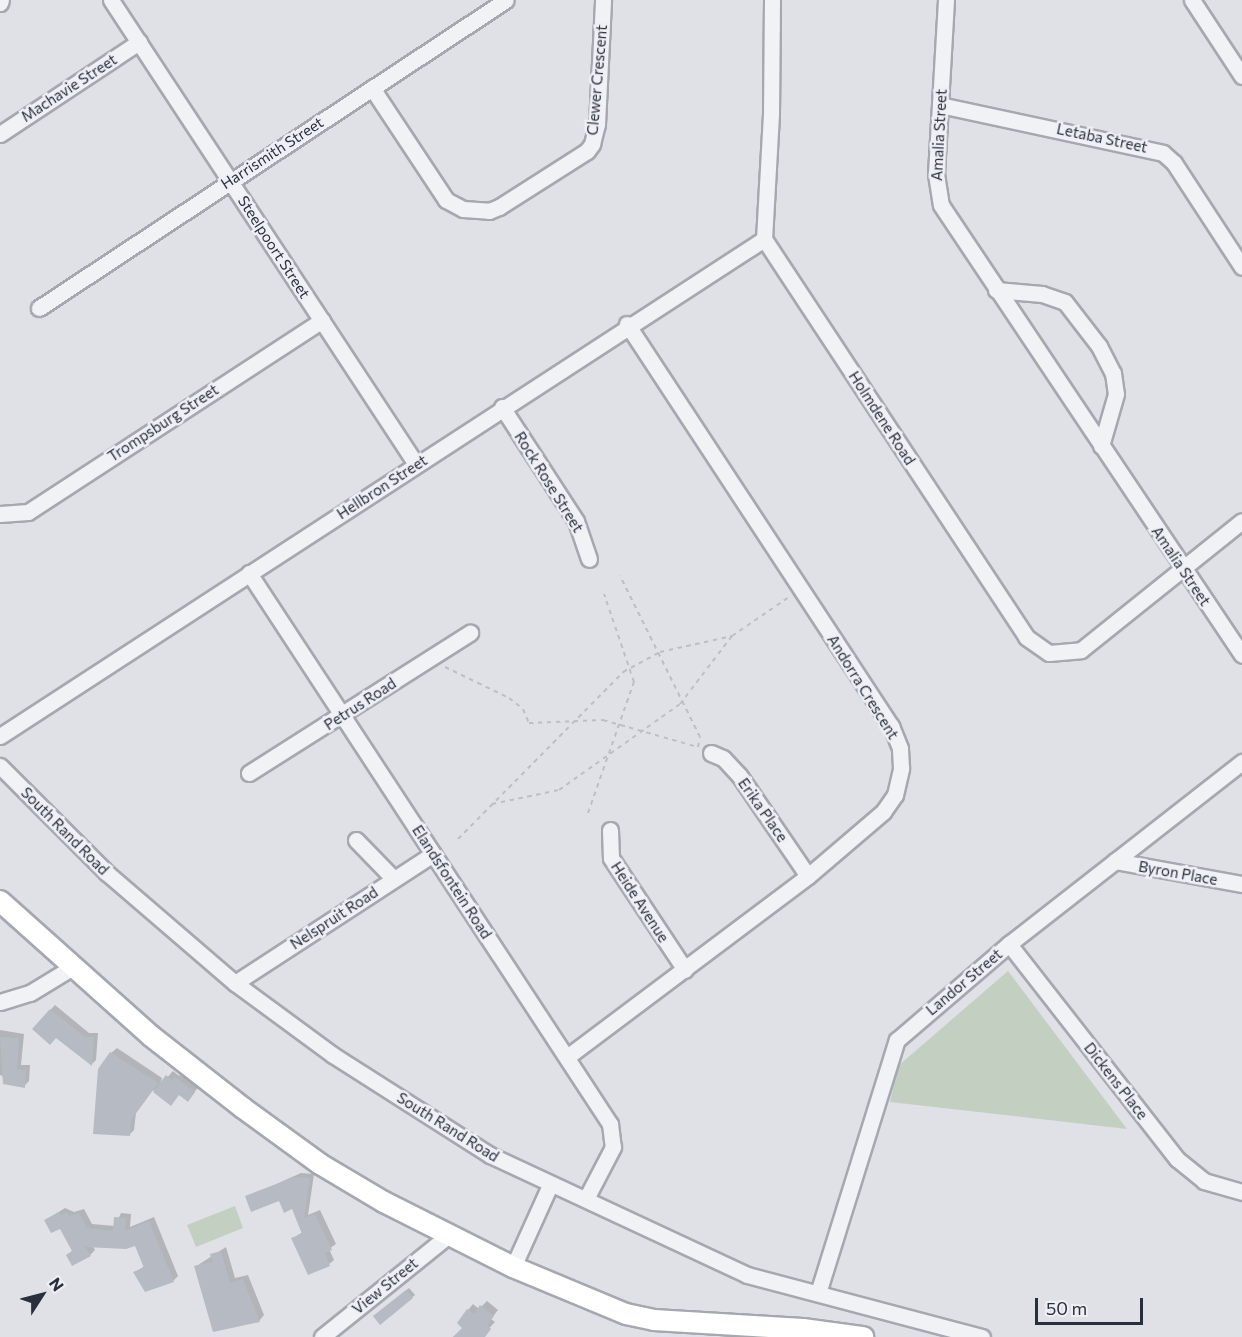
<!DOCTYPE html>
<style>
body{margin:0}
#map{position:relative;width:1242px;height:1337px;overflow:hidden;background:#dfe1e7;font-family:Commissioner,sans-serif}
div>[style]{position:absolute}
.green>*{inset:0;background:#c3d0c1}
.shadow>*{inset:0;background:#0003}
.building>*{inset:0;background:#b6bac3}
.path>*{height:2px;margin-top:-1px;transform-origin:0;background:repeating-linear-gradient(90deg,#bdbfc6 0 4.5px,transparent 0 9px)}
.roads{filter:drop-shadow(2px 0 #a5a8b0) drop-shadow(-2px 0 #a5a8b0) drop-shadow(0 2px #a5a8b0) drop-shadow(0 -2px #a5a8b0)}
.minor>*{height:15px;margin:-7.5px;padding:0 7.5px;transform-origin:7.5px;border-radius:7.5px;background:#f1f2f6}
.major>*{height:20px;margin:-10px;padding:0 10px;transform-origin:10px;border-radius:10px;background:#fff}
span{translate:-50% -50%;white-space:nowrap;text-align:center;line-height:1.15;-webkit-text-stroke:5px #eef0f5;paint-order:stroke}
.street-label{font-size:15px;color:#292f3c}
.north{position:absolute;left:12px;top:1265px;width:60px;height:60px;-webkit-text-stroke:4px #eef0f5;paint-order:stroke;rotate:54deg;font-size:16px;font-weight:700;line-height:24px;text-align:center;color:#292f3c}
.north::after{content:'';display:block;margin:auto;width:21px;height:27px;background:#292f3c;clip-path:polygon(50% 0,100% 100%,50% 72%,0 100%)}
.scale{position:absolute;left:1035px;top:1298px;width:108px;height:27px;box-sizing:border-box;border:3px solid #292f3c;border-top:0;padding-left:8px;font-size:18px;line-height:21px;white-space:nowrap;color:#292f3c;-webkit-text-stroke:4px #eef0f5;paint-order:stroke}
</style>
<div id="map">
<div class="green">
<i style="clip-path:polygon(1008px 971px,1127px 1129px,890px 1102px,898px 1066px)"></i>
<i style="clip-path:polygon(235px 1206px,243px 1228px,196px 1247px,187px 1225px)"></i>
</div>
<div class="shadow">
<i style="clip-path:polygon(55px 1005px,89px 1033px,98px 1033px,96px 1060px,92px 1064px,56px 1036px,34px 1028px)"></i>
<i style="clip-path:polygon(0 1030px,24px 1034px,21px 1065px,30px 1065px,29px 1081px,24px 1086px,0 1075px)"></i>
<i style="clip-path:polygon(117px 1048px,162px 1078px,159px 1087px,173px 1071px,179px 1076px,182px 1072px,199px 1086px,193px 1094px,180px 1093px,171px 1104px,153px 1090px,136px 1113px,134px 1130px,129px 1135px,111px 1053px)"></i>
<i style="clip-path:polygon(301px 1173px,314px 1174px,308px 1215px,320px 1210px,336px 1244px,329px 1249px,334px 1260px,329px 1264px,293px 1238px,303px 1232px,292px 1207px,280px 1199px,247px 1197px)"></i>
<i style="clip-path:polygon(65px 1208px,74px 1212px,84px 1209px,92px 1224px,115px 1226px,121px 1213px,131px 1214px,130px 1227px,154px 1217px,178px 1276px,173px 1281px,135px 1272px,145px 1266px,135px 1244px,92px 1245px,95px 1250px,90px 1255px,68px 1255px,73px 1250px,61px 1227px,46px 1220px)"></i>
<i style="clip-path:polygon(226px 1247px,235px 1278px,248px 1275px,264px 1315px,259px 1321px,195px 1267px)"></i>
<i style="clip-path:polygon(409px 1288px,415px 1295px,380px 1323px,377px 1314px)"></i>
<i style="clip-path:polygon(487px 1301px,498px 1310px,491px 1319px,495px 1322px,481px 1337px,453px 1337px,464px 1327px,459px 1322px,468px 1310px,473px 1304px,479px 1309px)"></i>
</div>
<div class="building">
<i style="clip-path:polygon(50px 1009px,85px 1037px,94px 1037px,92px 1066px,56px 1038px,50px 1045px,32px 1029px)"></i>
<i style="clip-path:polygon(0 1037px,19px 1038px,17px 1069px,26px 1070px,25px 1088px,3px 1084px)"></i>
<i style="clip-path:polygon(110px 1052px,158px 1083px,131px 1120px,130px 1136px,93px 1134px,98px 1069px)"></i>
<i style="clip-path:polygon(166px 1075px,172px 1080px,175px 1077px,195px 1092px,188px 1102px,179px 1095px,171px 1106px,153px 1092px)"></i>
<i style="clip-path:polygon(295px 1177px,310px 1178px,304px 1218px,315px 1214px,332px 1250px,325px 1253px,330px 1266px,308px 1275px,291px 1238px,302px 1234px,292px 1209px,284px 1213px,279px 1201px,251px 1212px,245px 1196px)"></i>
<i style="clip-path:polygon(59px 1212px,61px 1215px,67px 1212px,69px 1216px,79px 1213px,87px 1228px,113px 1231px,114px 1217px,126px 1218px,125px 1231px,149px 1221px,174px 1282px,145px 1292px,133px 1272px,144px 1268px,135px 1246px,126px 1249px,85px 1247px,91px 1256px,72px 1266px,66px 1255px,72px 1251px,60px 1229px,51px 1233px,44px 1220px)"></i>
<i style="clip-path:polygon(221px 1251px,230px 1283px,243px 1279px,260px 1322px,213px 1332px,194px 1266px,212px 1262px,210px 1254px)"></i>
<i style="clip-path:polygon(406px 1290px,413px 1298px,380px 1325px,373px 1316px)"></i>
<i style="clip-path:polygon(480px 1305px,494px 1316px,487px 1325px,491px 1329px,485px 1337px,453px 1337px,462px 1328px,457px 1323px,467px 1309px,474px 1314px)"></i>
</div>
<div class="path">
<i style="left:445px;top:667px;width:71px;rotate:25.8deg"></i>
<i style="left:509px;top:698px;width:18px;rotate:38deg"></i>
<i style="left:523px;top:709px;width:15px;rotate:67deg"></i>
<i style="left:529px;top:723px;width:74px;rotate:-2.3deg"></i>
<i style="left:603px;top:720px;width:99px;rotate:15.9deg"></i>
<i style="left:698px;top:747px;width:10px;rotate:-79deg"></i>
<i style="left:700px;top:737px;width:180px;rotate:-116.4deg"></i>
<i style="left:492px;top:804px;width:68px;rotate:-11.8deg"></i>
<i style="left:559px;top:790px;width:148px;rotate:-35.4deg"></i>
<i style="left:680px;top:704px;width:86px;rotate:-52.6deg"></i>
<i style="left:588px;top:813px;width:139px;rotate:-70.7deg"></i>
<i style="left:634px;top:682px;width:93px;rotate:-108.8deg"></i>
<i style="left:458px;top:839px;width:235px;rotate:-45.3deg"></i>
<i style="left:623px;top:672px;width:42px;rotate:-28.4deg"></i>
<i style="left:660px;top:652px;width:74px;rotate:-12.5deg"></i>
<i style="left:732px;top:636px;width:69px;rotate:-34.4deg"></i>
</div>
<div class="roads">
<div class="minor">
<i style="left:111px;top:0;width:555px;rotate:56.68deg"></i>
<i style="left:772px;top:0;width:114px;rotate:90.5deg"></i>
<i style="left:771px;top:114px;width:125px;rotate:93.2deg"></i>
<i style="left:764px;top:239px;width:476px;rotate:56.6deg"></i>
<i style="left:1026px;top:637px;width:28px;rotate:35deg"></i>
<i style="left:1049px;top:653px;width:32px;rotate:-5deg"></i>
<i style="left:1081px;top:650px;width:206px;rotate:-38.7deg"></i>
<i style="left:946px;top:0;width:174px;rotate:93.3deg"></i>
<i style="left:936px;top:174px;width:31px;rotate:81deg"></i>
<i style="left:941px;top:205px;width:541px;rotate:56.22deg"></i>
<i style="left:1192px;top:0;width:91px;rotate:56.7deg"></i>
<i style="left:0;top:3px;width:3px;rotate:-72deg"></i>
<i style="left:372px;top:88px;width:134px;rotate:56.5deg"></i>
<i style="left:446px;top:200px;width:19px;rotate:28deg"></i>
<i style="left:463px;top:209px;width:26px;rotate:4deg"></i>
<i style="left:489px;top:211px;width:11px;rotate:-22deg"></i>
<i style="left:499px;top:207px;width:104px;rotate:-32.5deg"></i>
<i style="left:587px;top:151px;width:9px;rotate:-54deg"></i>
<i style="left:592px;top:144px;width:21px;rotate:-76deg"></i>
<i style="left:597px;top:124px;width:124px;rotate:-87.2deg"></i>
<i style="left:940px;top:105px;width:228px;rotate:12.1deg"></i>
<i style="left:1163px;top:153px;width:15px;rotate:42deg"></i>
<i style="left:1174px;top:163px;width:124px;rotate:56.8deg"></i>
<i style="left:0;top:134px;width:167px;rotate:-33.5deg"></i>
<i style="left:996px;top:290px;width:46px;rotate:5deg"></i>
<i style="left:1042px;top:294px;width:24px;rotate:19deg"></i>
<i style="left:1065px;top:302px;width:56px;rotate:52.3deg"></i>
<i style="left:1099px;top:346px;width:30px;rotate:63deg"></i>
<i style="left:1113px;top:373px;width:21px;rotate:82deg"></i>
<i style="left:1116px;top:394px;width:54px;rotate:106.1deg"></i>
<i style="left:39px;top:308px;width:559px;rotate:-33.41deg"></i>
<i style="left:502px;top:407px;width:136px;rotate:57deg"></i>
<i style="left:576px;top:521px;width:40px;rotate:71.1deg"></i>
<i style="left:0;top:514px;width:28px;rotate:-4deg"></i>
<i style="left:28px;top:512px;width:351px;rotate:-33.1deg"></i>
<i style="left:249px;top:573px;width:659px;rotate:56.77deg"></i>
<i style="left:610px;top:1124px;width:23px;rotate:83deg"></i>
<i style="left:613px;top:1147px;width:56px;rotate:117.5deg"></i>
<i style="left:0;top:736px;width:911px;rotate:-33.04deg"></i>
<i style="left:711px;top:753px;width:13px;rotate:23deg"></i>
<i style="left:723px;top:758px;width:23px;rotate:47deg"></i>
<i style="left:739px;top:775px;width:122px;rotate:55.7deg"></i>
<i style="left:0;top:766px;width:151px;rotate:45deg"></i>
<i style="left:107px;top:873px;width:169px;rotate:40.7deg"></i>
<i style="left:235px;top:983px;width:122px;rotate:36.3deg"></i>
<i style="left:333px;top:1055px;width:186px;rotate:32.5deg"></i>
<i style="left:490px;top:1155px;width:284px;rotate:25deg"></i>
<i style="left:747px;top:1275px;width:243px;rotate:14.8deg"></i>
<i style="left:249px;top:773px;width:262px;rotate:-32.4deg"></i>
<i style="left:610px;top:830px;width:28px;rotate:88deg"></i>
<i style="left:611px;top:858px;width:134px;rotate:56.5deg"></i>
<i style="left:356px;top:840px;width:54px;rotate:45.7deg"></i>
<i style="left:1115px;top:861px;width:129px;rotate:10.3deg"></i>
<i style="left:1009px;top:944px;width:273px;rotate:52deg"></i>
<i style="left:1177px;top:1159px;width:35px;rotate:39deg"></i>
<i style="left:1204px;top:1181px;width:40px;rotate:16deg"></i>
<i style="left:235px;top:983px;width:236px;rotate:-33.1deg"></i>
<i style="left:0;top:1002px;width:31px;rotate:-17deg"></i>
<i style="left:30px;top:993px;width:48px;rotate:-31.4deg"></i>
<i style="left:567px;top:1057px;width:301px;rotate:-36.9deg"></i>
<i style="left:808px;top:876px;width:99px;rotate:-40.5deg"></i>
<i style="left:883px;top:812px;width:21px;rotate:-55deg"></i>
<i style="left:895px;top:795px;width:28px;rotate:-77deg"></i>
<i style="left:901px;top:768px;width:20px;rotate:-93deg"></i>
<i style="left:900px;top:748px;width:24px;rotate:-112deg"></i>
<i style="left:891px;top:726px;width:481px;rotate:-123.3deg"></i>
<i style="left:513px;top:1267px;width:90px;rotate:-65.7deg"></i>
<i style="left:818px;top:1293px;width:265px;rotate:-72.7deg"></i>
<i style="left:897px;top:1040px;width:148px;rotate:-40.6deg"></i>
<i style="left:1009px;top:944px;width:296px;rotate:-38deg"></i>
<i style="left:322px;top:1337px;width:163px;rotate:-38.8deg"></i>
</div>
<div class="major">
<i style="left:0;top:901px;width:203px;rotate:41.8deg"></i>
<i style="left:151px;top:1036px;width:117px;rotate:38deg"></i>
<i style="left:243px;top:1108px;width:95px;rotate:36deg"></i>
<i style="left:320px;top:1164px;width:74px;rotate:30.7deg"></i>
<i style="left:384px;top:1202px;width:144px;rotate:26.7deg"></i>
<i style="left:513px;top:1267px;width:122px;rotate:22.6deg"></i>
<i style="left:626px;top:1314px;width:29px;rotate:12deg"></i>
<i style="left:654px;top:1320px;width:149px;rotate:3.5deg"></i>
<i style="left:803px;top:1329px;width:61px;rotate:7.6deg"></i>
</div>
</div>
<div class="street-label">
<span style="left:597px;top:80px;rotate:-85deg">Clewer Crescent</span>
<span style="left:69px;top:88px;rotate:-33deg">Machavie Street</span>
<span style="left:939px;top:135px;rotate:-87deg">Amalia Street</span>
<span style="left:1102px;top:138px;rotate:12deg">Letaba Street</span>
<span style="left:272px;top:153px;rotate:-33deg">Harrismith Street</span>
<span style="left:274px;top:247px;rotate:57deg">Steelpoort Street</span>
<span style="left:882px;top:418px;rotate:57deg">Holmdene Road</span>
<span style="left:163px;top:423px;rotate:-33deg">Trompsburg Street</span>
<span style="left:549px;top:482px;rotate:58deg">Rock Rose Street</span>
<span style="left:382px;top:487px;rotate:-33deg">Hellbron Street</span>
<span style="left:1181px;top:566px;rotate:56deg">Amalia Street</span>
<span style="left:863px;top:687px;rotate:58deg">Andorra Crescent</span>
<span style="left:360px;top:704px;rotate:-33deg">Petrus Road</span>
<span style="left:763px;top:810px;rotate:55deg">Erika Place</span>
<span style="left:65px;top:831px;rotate:45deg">South Rand Road</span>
<span style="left:1178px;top:873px;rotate:10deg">Byron Place</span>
<span style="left:452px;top:882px;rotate:57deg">Elandsfontein Road</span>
<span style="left:640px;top:902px;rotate:57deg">Heide Avenue</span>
<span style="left:334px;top:918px;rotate:-33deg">Nelspruit Road</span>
<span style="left:964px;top:982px;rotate:-40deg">Landor Street</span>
<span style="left:1116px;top:1081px;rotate:52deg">Dickens Place</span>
<span style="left:448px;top:1127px;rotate:32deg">South Rand Road</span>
<span style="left:385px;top:1286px;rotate:-39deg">View Street</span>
</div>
<div class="north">N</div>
<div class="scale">50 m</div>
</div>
